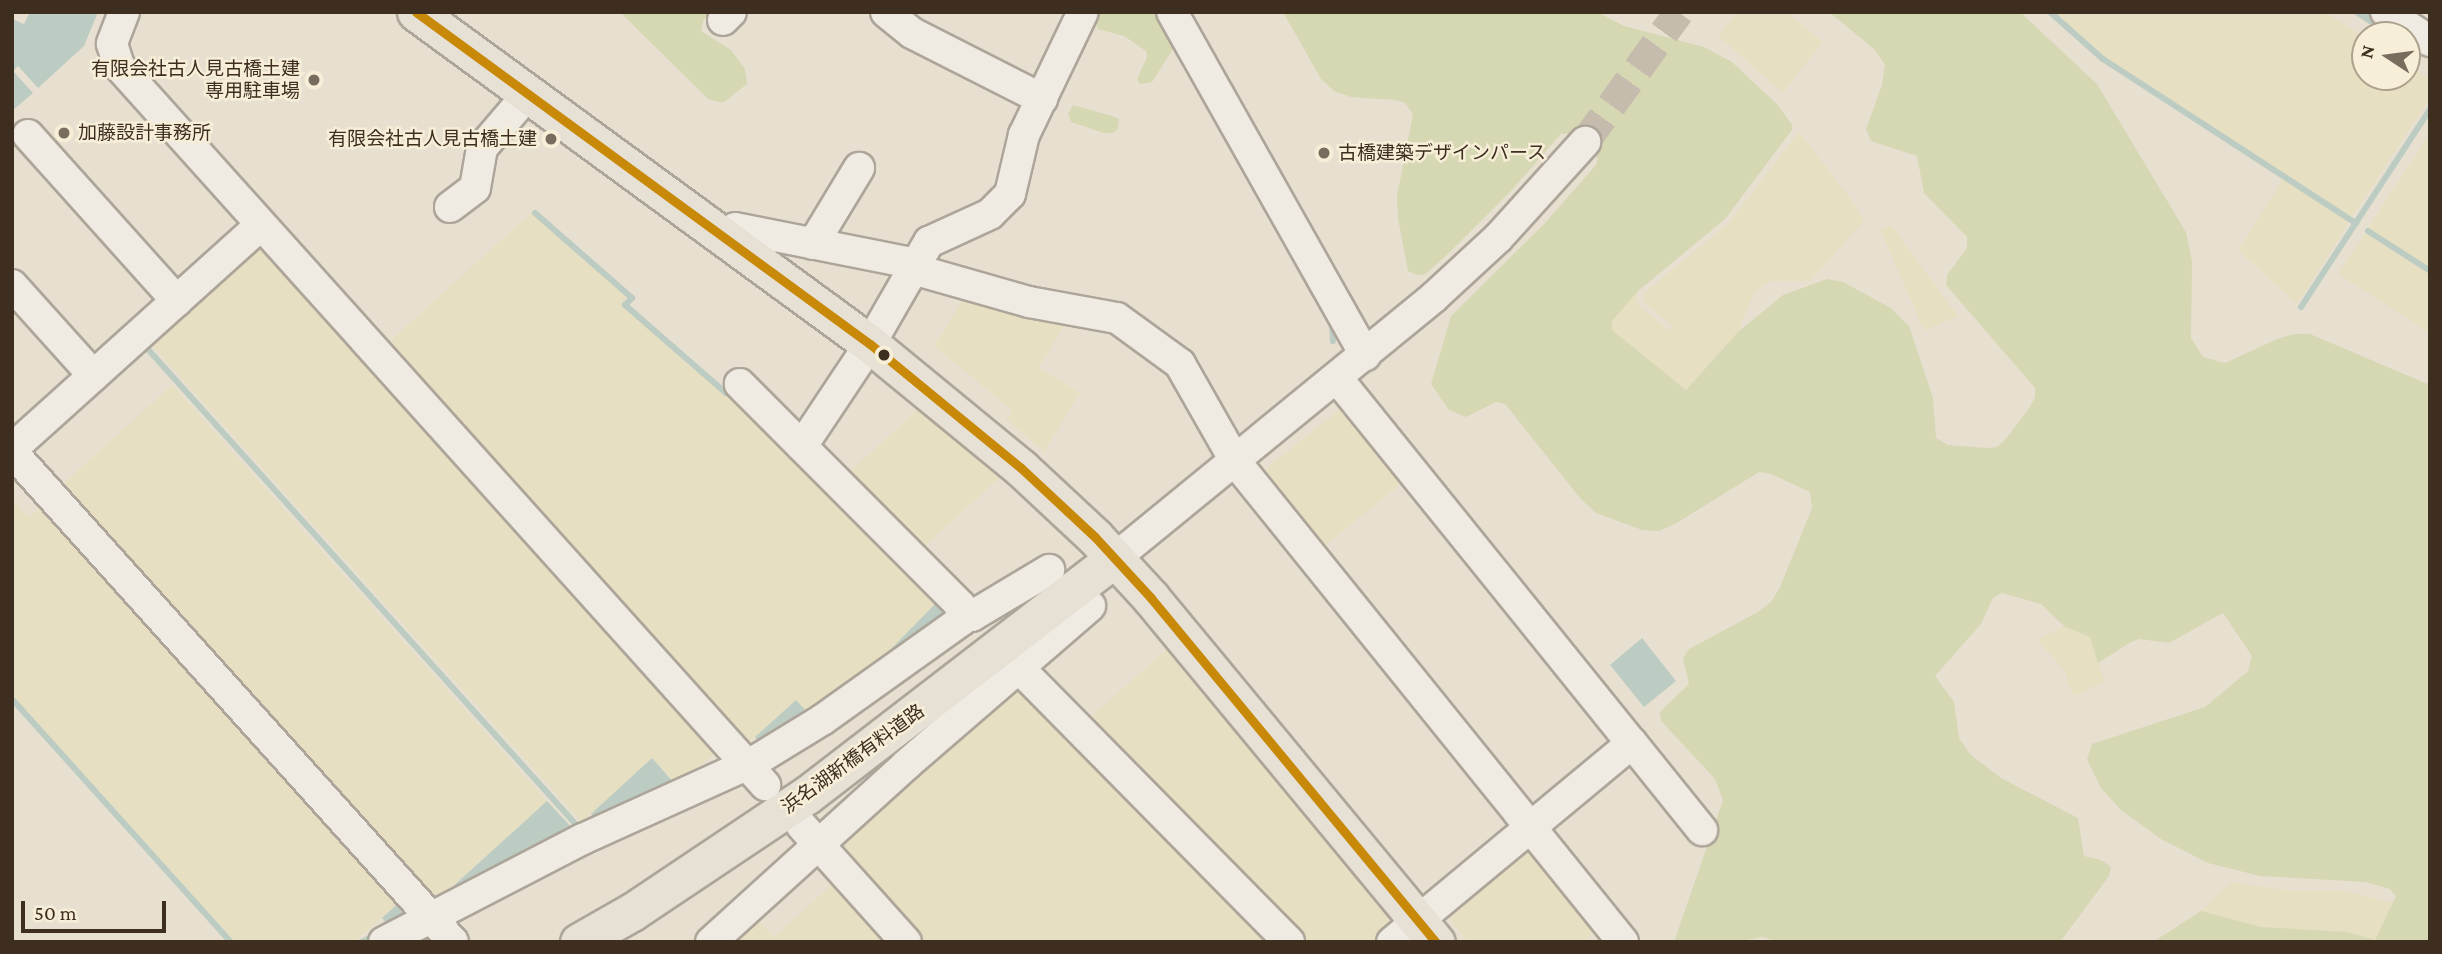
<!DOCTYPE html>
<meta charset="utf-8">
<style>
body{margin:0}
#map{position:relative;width:2442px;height:954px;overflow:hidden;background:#e7e0d1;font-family:"Crimson Pro","Noto Sans JP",serif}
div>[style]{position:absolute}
.farmland>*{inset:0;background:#e6dfc2}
.green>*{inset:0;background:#d6d7b3}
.water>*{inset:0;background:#bcccc2}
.stream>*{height:6px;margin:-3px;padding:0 3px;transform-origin:3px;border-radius:3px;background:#bcccc2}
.minor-tunnel>*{height:30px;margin-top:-15px;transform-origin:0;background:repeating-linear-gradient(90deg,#c5bcae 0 30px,transparent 0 45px)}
.roads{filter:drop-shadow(2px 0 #ada599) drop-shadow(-2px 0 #ada599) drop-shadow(0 2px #ada599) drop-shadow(0 -2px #ada599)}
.minor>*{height:30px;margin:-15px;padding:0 15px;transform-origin:15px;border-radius:15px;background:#efebe3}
.major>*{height:37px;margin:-18.5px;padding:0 18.5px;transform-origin:18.5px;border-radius:18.5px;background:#e6e1d4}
.bus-1>*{height:9px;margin:-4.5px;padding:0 4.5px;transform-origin:4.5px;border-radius:4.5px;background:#c88808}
.dots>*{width:19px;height:19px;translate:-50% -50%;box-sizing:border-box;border:4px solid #f7eed8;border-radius:50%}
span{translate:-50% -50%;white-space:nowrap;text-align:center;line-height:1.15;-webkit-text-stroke:5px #f7eed8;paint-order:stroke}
.poi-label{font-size:19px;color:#3d2e20}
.right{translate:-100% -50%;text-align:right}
.left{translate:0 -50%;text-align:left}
.street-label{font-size:19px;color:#3d2e20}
.frame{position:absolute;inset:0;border:14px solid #3d2e20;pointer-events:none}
.north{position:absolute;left:2351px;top:21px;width:70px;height:70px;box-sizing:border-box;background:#f7eed8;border:2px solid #ada18e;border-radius:50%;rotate:283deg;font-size:19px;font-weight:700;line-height:28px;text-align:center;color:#3d2e20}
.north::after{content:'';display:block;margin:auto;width:24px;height:32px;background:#786c5e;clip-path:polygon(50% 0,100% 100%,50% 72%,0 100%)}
.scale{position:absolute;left:21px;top:901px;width:145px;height:32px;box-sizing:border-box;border:4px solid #3d2e20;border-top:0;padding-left:9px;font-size:21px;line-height:24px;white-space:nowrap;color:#3d2e20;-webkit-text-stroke:5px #f7eed8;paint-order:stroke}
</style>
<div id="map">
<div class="farmland">
<i style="clip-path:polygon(1738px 12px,1787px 12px,1823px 42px,1783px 93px,1718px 36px)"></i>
<i style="clip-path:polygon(2054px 12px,2326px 12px,2365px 38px,2365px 77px,2407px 77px,2407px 65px,2430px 79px,2430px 98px,2352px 217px,2105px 57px)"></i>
<i style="clip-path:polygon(1799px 132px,1851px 199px,1864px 221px,1810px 281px,1771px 281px,1754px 292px,1739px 331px,1691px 388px,1680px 389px,1612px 330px,1612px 321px,1638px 291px,1636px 299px,1640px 306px,1669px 331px,1673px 327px,1644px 302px,1643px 294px,1729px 223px)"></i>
<i style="clip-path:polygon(2430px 133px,2430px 268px,2368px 228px)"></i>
<i style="clip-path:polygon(2283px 179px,2349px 222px,2297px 304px,2238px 250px)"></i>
<i style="clip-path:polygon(531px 213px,628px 298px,622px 305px,726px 397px,730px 393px,938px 601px,868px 672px,808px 713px,796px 700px,742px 749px,381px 349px)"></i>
<i style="clip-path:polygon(1891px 225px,1958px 316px,1924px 331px,1880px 229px)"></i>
<i style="clip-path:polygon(2365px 233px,2430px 275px,2430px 333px,2338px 274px)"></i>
<i style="clip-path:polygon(256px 239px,721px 747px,690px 775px,674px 783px,652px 758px,582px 822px,146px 339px)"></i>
<i style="clip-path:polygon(968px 291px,1071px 314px,1039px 368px,1080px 393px,1044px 452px,1007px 419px,1012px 410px,934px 346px)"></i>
<i style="clip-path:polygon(172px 385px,547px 801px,450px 888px,428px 904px,56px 490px)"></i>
<i style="clip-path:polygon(1348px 403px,1408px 478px,1317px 552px,1258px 475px)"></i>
<i style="clip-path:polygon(923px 405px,1003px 475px,918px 552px,843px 478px)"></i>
<i style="clip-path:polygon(12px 499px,29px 517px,47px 500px,404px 898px,354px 942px,235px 942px,12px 695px)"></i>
<i style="clip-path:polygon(2064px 626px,2090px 637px,2105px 682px,2073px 696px,2064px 670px,2037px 640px)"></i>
<i style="clip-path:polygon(1168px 648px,1396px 921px,1372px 942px,1302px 942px,1085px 722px)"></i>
<i style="clip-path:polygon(1017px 682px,1273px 942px,914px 942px,833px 845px)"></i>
<i style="clip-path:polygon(1527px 839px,1603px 925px,1582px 942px,1468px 942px,1441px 909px)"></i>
<i style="clip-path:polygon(840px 877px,898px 942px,726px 942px,754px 916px,774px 937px)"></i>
<i style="clip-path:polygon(2231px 882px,2286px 890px,2345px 891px,2395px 903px,2375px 940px,2347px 932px,2261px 927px,2201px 911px)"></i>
</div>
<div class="green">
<i style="clip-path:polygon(620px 12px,710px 12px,703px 21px,701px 31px,731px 50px,745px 69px,747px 84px,723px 103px,708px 99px)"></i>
<i style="clip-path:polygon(1092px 12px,1157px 12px,1173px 43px,1173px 49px,1152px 82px,1140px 84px,1137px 79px,1147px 57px,1146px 51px,1124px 36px,1098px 29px)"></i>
<i style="clip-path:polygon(1283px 12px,1597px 12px,1624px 26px,1704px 47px,1732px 62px,1778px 105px,1792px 125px,1792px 130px,1725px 219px,1638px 291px,1612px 321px,1612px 330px,1686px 390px,1739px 331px,1783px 295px,1827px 279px,1843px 282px,1891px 308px,1909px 326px,1933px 398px,1936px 438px,1948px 445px,1987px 448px,1997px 447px,2005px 440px,2030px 407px,2035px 397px,2035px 388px,1946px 285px,1947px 275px,1967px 248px,1967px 237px,1924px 193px,1917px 156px,1871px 141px,1866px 129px,1882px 85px,1885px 65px,1875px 50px,1829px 12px,2020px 12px,2097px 84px,2186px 232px,2192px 261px,2191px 338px,2203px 357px,2225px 363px,2277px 339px,2294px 334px,2310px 334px,2430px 385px,2430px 942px,2153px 942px,2201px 911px,2261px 927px,2347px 932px,2375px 940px,2396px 896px,2390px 889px,2366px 882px,2260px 876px,2208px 863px,2161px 839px,2122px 811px,2101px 788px,2087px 760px,2092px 744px,2205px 707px,2248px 671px,2252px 656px,2223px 613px,2169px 643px,2139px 639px,2131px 642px,2098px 663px,2090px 637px,2064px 626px,2041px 604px,2002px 593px,1993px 598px,1981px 624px,1935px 676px,1954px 702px,1959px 738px,1971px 755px,2001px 778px,2078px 818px,2084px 856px,2101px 860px,2111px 867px,2109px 876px,2060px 942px,1779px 942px,1762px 937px,1737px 942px,1674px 942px,1723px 800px,1715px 779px,1661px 721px,1660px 712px,1689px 684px,1683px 658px,1689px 649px,1758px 612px,1771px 602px,1780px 587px,1812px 508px,1810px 492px,1771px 474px,1759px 472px,1675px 524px,1659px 531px,1642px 530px,1596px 513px,1580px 498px,1505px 404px,1496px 402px,1466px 417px,1449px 410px,1431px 384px,1451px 316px,1545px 223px,1596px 165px,1598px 158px,1570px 134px,1561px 134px,1511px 191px,1451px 251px,1426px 274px,1417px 275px,1408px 271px,1398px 218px,1397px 196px,1413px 114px,1405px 103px,1395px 100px,1351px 97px,1334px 91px,1321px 79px)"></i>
<i style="clip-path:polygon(1073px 105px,1115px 117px,1119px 119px,1118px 129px,1113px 133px,1104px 133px,1071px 122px,1068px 114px)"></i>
</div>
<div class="water">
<i style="clip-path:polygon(30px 12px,98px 12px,84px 46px,38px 88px,18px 66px,13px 71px,33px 93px,12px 111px,12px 19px,24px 24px)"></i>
<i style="clip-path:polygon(2351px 12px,2372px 12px,2407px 35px,2386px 35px)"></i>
<i style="clip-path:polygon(938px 601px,951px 614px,890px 656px,887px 653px)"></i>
<i style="clip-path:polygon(1642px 638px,1676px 681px,1644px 707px,1610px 665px)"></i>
<i style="clip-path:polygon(796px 700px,808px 713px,759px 741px,755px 737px)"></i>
<i style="clip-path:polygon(652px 758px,674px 783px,595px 819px,591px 814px)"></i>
<i style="clip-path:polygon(547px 801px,573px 829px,452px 891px,450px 889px)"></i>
<i style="clip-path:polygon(404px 898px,415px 911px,388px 925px,382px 918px)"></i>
</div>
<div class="stream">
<i style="left:2050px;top:12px;width:71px;rotate:41.6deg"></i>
<i style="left:2103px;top:59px;width:302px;rotate:33deg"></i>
<i style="left:535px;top:213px;width:129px;rotate:41.2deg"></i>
<i style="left:632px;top:298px;width:10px;rotate:135deg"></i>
<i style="left:625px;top:305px;width:134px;rotate:41.1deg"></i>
<i style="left:726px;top:393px;width:6px;rotate:-45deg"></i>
<i style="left:730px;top:389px;width:4px;rotate:45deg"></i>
<i style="left:2368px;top:231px;width:74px;rotate:32.8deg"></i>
<i style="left:2301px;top:307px;width:236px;rotate:-56.9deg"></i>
<i style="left:1332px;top:323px;width:18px;rotate:87deg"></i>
<i style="left:145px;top:346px;width:650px;rotate:47.99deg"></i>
<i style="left:12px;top:699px;width:327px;rotate:48deg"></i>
<i style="left:362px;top:942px;width:15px;rotate:-28deg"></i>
</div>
<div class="minor-tunnel">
<i style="left:1585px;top:142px;width:160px;rotate:-54.1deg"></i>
</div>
<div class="roads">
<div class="minor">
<i style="left:124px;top:12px;width:34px;rotate:111deg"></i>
<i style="left:112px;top:44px;width:23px;rotate:72deg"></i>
<i style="left:119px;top:66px;width:967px;rotate:48.06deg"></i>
<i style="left:886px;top:12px;width:33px;rotate:39deg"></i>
<i style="left:912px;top:33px;width:146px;rotate:26.9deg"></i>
<i style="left:1172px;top:12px;width:394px;rotate:60.6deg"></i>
<i style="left:2386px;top:12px;width:53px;rotate:33.4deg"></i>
<i style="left:723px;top:20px;width:11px;rotate:-45deg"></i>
<i style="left:28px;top:135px;width:223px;rotate:48.1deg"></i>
<i style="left:450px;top:207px;width:31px;rotate:-37deg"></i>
<i style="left:475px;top:188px;width:41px;rotate:-80.1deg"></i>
<i style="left:482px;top:148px;width:71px;rotate:-49.6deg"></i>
<i style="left:727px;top:240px;width:14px;rotate:-56deg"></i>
<i style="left:735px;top:228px;width:185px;rotate:11.2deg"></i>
<i style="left:813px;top:244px;width:89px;rotate:-58.8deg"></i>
<i style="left:913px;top:269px;width:121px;rotate:15.9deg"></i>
<i style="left:1029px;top:302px;width:89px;rotate:10.3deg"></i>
<i style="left:1117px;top:318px;width:78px;rotate:36.1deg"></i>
<i style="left:1180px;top:364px;width:112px;rotate:60.4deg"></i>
<i style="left:1235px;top:461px;width:618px;rotate:51.11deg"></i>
<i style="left:12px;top:285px;width:122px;rotate:48deg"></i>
<i style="left:1337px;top:378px;width:469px;rotate:51.1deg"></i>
<i style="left:1632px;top:743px;width:312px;rotate:140.3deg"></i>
<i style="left:802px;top:446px;width:123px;rotate:-56.3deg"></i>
<i style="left:870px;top:344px;width:118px;rotate:-60deg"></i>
<i style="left:929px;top:242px;width:67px;rotate:-24.7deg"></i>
<i style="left:990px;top:214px;width:28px;rotate:-45deg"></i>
<i style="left:1010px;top:194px;width:61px;rotate:-76.7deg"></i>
<i style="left:1024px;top:135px;width:136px;rotate:-64.4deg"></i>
<i style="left:12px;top:449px;width:334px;rotate:-42deg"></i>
<i style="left:12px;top:452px;width:659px;rotate:48.01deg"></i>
<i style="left:1114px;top:559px;width:414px;rotate:-39.3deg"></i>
<i style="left:1434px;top:297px;width:87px;rotate:-42.7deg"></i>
<i style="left:1498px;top:238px;width:130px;rotate:-47.8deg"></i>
<i style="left:963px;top:616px;width:9px"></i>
<i style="left:972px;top:616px;width:90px;rotate:-30.9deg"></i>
<i style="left:1018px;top:667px;width:386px;rotate:45.4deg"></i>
<i style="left:1632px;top:743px;width:112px;rotate:51.2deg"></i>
<i style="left:801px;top:825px;width:157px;rotate:48.1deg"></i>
<i style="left:384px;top:942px;width:224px;rotate:-27.4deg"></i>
<i style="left:583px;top:839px;width:189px;rotate:-24.4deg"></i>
<i style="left:755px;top:761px;width:79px;rotate:-31.5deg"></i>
<i style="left:822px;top:720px;width:172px;rotate:-35.5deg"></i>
<i style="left:962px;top:620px;width:15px;rotate:-98deg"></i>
<i style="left:960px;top:605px;width:312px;rotate:-134.9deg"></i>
<i style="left:711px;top:942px;width:265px;rotate:-42.2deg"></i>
<i style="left:907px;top:764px;width:242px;rotate:-40.8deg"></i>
</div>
<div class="major">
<i style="left:416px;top:12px;width:562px;rotate:36.18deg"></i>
<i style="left:870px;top:344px;width:195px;rotate:39.4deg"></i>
<i style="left:1021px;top:468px;width:101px;rotate:43deg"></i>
<i style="left:1095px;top:537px;width:83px;rotate:47.4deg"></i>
<i style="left:1151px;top:598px;width:447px;rotate:50.4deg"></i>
<i style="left:579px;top:942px;width:61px;rotate:-29.5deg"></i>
<i style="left:632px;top:912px;width:211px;rotate:-33.8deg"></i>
<i style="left:807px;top:795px;width:387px;rotate:-37.6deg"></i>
</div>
</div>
<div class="bus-1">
<i style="left:416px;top:12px;width:562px;rotate:36.18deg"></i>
<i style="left:870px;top:344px;width:195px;rotate:39.4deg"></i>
<i style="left:1021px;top:468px;width:101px;rotate:43deg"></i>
<i style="left:1095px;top:537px;width:83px;rotate:47.4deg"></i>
<i style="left:1151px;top:598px;width:447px;rotate:50.4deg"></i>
</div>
<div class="dots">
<i style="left:314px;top:80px;background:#786c5e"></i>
<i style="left:64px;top:133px;background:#786c5e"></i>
<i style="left:551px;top:139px;background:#786c5e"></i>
<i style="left:1324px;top:153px;background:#786c5e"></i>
<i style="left:884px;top:355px;background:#3d2e20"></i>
</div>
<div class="poi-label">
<span class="right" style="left:300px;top:80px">有限会社古人見古橋土建<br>専用駐車場</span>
<span class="left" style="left:78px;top:133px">加藤設計事務所</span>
<span class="right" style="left:537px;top:139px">有限会社古人見古橋土建</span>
<span class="left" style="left:1338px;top:153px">古橋建築デザインパース</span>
</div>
<div class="street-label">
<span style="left:853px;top:759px;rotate:-36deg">浜名湖新橋有料道路</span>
</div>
<div class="frame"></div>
<div class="north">N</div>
<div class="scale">50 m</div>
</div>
